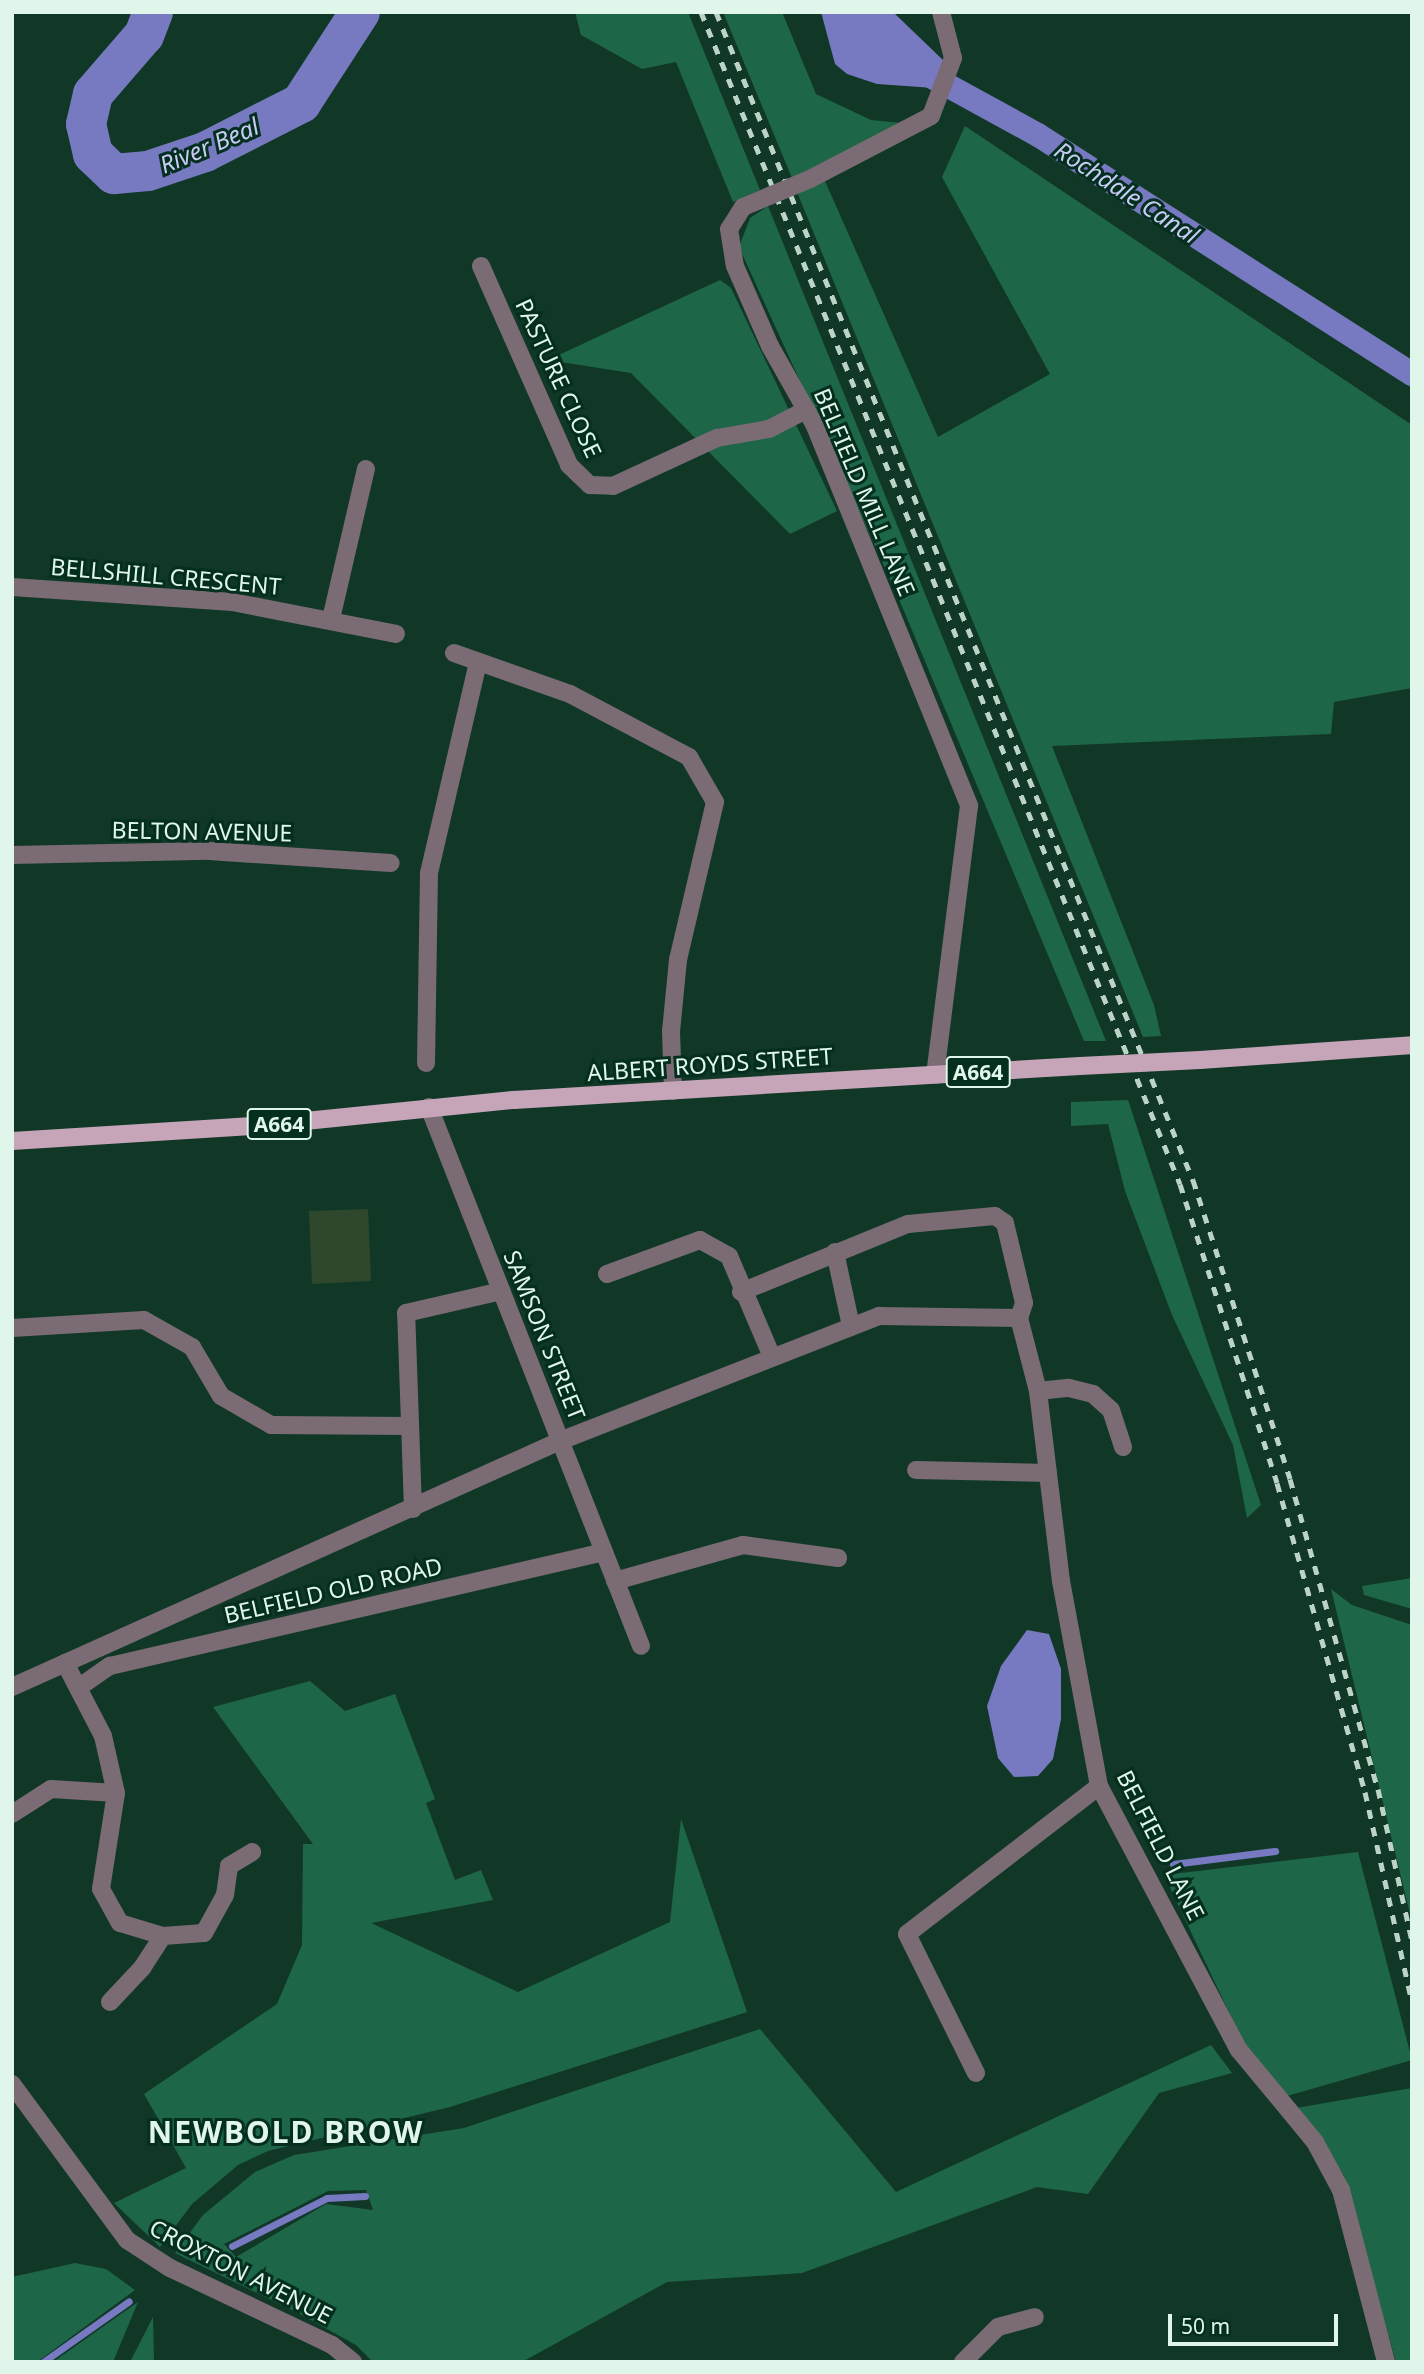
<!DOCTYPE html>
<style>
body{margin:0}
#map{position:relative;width:1424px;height:2374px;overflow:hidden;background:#113827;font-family:"Noto Sans",sans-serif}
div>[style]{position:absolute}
.green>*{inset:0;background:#1e6648}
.water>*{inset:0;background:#7779c1}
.stream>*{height:7px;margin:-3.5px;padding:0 3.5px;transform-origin:3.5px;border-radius:3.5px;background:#7779c1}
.canal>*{height:24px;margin:-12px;padding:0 12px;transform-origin:12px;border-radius:12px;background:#7779c1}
.river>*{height:40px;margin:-20px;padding:0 20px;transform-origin:20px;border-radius:20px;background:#7779c1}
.building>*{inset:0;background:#2f472c}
.minor>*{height:18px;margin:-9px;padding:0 9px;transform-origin:9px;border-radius:9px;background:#7b6b74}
.major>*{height:18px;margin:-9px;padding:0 9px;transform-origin:9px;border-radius:9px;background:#c6a5b9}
.rail>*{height:5px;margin-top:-2.5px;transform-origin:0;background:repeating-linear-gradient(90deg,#bbd4c7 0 9px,transparent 0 18px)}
.minor-bridge>*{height:18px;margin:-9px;padding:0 9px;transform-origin:9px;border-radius:9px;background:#7b6b74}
.major-bridge>*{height:18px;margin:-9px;padding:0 9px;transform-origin:9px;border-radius:9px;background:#c6a5b9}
span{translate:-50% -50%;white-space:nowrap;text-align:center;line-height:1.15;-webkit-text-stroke:6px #042e1e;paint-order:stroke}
.shield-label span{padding:2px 5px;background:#042e1e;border:2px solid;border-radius:5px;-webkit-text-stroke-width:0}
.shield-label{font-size:21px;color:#e0f6ea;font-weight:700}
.street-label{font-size:23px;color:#e0f6ea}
.water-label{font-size:24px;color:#c8cbf3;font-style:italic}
.district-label{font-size:30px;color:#e0f6ea;font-weight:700;letter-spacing:2px}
.frame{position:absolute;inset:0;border:14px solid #e0f6ea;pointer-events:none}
.scale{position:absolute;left:1168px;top:2314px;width:170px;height:32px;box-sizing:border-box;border:4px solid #e0f6ea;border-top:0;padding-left:9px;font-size:21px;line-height:24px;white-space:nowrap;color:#e0f6ea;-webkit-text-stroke:5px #042e1e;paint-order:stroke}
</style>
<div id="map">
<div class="green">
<i style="clip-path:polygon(575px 12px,688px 12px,760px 190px,733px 202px,676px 62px,642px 69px,581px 35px)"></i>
<i style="clip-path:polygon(723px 12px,782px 12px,816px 94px,871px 120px,911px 124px,792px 178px)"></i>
<i style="clip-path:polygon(965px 126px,1412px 425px,1412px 688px,1334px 702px,1331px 734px,1052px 746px,1154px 1005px,1161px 1036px,1143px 1037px,797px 192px,825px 181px,938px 437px,1050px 374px,942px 177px)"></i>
<i style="clip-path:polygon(768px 206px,1106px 1041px,1084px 1041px,896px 592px,739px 247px,750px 218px)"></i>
<i style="clip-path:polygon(720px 280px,731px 288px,837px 511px,790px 534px,631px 373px,548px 360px)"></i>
<i style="clip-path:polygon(1128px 1100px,1261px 1505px,1247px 1518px,1233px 1445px,1172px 1315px,1125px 1191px,1108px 1124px,1071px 1126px,1071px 1102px)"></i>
<i style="clip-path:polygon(1412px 1578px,1412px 1609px,1364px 1595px,1362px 1586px)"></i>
<i style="clip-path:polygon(1331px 1589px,1352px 1605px,1412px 1625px,1412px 1922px)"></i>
<i style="clip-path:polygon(310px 1681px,345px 1711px,395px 1694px,435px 1799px,426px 1803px,455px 1880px,481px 1870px,493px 1900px,371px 1923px,518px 1992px,670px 1922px,681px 1819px,747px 2012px,450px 2107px,268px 2151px,238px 2165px,192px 2204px,160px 2247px,114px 2203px,186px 2168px,144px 2094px,277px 2004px,302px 1945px,303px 1844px,313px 1844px,213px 1707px)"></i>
<i style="clip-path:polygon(1358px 1852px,1412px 2060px,1287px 2096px,1244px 2044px,1164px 1875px)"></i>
<i style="clip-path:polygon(evenodd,760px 2029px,896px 2192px,1211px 2045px,1232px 2073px,1159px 2093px,1088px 2194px,1037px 2187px,802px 2273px,667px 2282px,522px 2362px,373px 2362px,356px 2345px,300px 2314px,175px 2253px,203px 2215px,255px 2172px,294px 2155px,464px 2128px,760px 2029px,366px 2190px,373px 2210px,326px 2204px,236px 2257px,224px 2244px,328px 2191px,366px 2190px)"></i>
<i style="clip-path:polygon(1412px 2088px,1412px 2362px,1396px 2362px,1344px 2176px,1296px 2108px)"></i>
<i style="clip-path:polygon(75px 2263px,106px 2269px,135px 2290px,37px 2362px,12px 2362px,12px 2277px)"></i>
<i style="clip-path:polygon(138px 2302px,113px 2362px,53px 2362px)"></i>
<i style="clip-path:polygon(153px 2317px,154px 2362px,130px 2362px)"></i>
</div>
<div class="water">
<i style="clip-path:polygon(821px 12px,893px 12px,944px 61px,934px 88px,877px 84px,847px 74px,835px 64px)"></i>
<i style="clip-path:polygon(1027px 1630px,1049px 1634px,1061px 1669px,1061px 1719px,1053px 1759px,1038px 1776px,1014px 1777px,998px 1758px,987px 1706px,1001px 1666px)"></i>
</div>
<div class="stream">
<i style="left:1173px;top:1864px;width:103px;rotate:-7.3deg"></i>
<i style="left:232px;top:2246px;width:106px;rotate:-26.8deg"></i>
<i style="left:327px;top:2198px;width:38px;rotate:-3deg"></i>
<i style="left:43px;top:2362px;width:105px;rotate:-35.3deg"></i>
</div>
<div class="canal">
<i style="left:923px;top:72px;width:131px;rotate:28.7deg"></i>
<i style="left:1038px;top:135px;width:444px;rotate:32.6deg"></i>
</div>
<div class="river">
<i style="left:153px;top:12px;width:25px;rotate:111deg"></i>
<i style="left:144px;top:35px;width:78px;rotate:130.8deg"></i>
<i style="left:93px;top:94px;width:31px;rotate:103deg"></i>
<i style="left:86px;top:124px;width:31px;rotate:77deg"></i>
<i style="left:93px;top:154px;width:29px;rotate:44deg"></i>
<i style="left:114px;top:174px;width:34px;rotate:-5deg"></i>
<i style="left:148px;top:171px;width:60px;rotate:-18.4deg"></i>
<i style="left:205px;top:152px;width:108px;rotate:-27deg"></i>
<i style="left:301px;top:103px;width:108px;rotate:-57deg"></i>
</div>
<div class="building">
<i style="clip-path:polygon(368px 1209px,371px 1281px,312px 1284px,309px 1211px)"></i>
</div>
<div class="minor">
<i style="left:810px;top:179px;width:136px;rotate:-27.5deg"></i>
<i style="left:931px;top:116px;width:62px;rotate:-69.2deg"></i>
<i style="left:953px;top:58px;width:48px;rotate:-104.6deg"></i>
<i style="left:743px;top:207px;width:26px;rotate:122deg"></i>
<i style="left:729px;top:229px;width:37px;rotate:81deg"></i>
<i style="left:735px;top:266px;width:87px;rotate:66.4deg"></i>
<i style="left:770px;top:346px;width:92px;rotate:60.6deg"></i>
<i style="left:815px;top:426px;width:410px;rotate:67.9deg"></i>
<i style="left:969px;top:806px;width:271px;rotate:97.2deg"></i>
<i style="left:481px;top:266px;width:218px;rotate:66.1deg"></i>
<i style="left:569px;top:465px;width:29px;rotate:44deg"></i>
<i style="left:590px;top:485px;width:23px;rotate:2deg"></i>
<i style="left:613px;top:486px;width:115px;rotate:-24.8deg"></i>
<i style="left:717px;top:438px;width:53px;rotate:-9.8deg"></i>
<i style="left:769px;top:429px;width:42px;rotate:-27.2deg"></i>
<i style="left:12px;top:587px;width:221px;rotate:3.9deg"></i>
<i style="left:232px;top:602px;width:167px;rotate:11deg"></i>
<i style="left:331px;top:619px;width:154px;rotate:-76.9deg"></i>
<i style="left:454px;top:653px;width:123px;rotate:19.5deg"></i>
<i style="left:570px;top:694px;width:135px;rotate:27.9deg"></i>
<i style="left:689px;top:757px;width:52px;rotate:60deg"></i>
<i style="left:715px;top:802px;width:162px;rotate:103.2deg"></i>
<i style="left:678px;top:960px;width:71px;rotate:95.6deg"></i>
<i style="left:671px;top:1031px;width:60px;rotate:88.1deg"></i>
<i style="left:12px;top:855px;width:197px;rotate:-1.2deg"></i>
<i style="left:209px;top:851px;width:182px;rotate:3.8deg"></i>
<i style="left:426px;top:1063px;width:190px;rotate:-89.1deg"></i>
<i style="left:429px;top:873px;width:217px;rotate:-76.9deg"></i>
<i style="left:429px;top:1107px;width:579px;rotate:68.53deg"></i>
<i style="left:835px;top:1252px;width:76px;rotate:77.8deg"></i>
<i style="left:607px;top:1274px;width:99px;rotate:-20.1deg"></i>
<i style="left:700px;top:1240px;width:33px;rotate:29deg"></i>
<i style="left:729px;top:1256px;width:110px;rotate:66.9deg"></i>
<i style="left:741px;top:1292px;width:180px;rotate:-22.2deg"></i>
<i style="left:908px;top:1224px;width:87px;rotate:-5.3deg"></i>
<i style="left:995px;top:1216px;width:12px;rotate:35deg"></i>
<i style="left:1005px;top:1223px;width:82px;rotate:76.6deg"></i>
<i style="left:1024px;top:1303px;width:16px;rotate:108deg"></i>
<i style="left:1019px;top:1318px;width:75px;rotate:75.4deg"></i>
<i style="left:1038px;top:1391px;width:191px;rotate:83.1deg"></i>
<i style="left:1061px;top:1581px;width:208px;rotate:79.5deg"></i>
<i style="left:1099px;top:1786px;width:299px;rotate:62.1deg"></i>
<i style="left:1239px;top:2050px;width:119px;rotate:50.4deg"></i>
<i style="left:1315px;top:2142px;width:55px;rotate:61.6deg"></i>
<i style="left:1341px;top:2190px;width:178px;rotate:75.3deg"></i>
<i style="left:12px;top:1328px;width:132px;rotate:-3.5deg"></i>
<i style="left:144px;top:1320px;width:55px;rotate:29.4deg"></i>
<i style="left:192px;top:1347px;width:57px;rotate:59.4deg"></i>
<i style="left:221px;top:1396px;width:58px;rotate:30.1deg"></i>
<i style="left:271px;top:1425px;width:138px;rotate:0.4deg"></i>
<i style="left:1038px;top:1391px;width:31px;rotate:-6deg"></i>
<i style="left:1069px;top:1388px;width:25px;rotate:14deg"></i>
<i style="left:1093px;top:1394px;width:24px;rotate:42deg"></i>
<i style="left:1111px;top:1410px;width:39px;rotate:72deg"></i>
<i style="left:916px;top:1470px;width:132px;rotate:1.3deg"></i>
<i style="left:413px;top:1509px;width:196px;rotate:-92deg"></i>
<i style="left:406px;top:1313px;width:98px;rotate:-13deg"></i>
<i style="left:615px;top:1581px;width:133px;rotate:-15.7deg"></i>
<i style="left:743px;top:1545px;width:96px;rotate:7.8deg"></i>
<i style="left:65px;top:1663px;width:82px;rotate:62.5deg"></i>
<i style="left:103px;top:1736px;width:58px;rotate:77.2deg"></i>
<i style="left:116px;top:1793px;width:97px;rotate:98.9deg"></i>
<i style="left:101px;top:1889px;width:39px;rotate:61deg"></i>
<i style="left:120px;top:1923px;width:45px;rotate:16.8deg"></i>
<i style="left:163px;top:1936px;width:41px;rotate:-4.2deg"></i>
<i style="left:204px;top:1933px;width:43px;rotate:-61.1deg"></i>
<i style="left:225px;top:1895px;width:29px;rotate:-82deg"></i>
<i style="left:229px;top:1866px;width:27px;rotate:-31deg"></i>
<i style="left:12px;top:1687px;width:601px;rotate:-24.18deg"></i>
<i style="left:560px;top:1441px;width:343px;rotate:-21.4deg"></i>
<i style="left:879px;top:1316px;width:140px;rotate:0.8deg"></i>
<i style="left:78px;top:1688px;width:39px;rotate:-35deg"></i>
<i style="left:110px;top:1666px;width:507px;rotate:-12.99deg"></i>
<i style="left:12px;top:1814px;width:46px;rotate:-32.7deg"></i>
<i style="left:51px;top:1789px;width:65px;rotate:3.5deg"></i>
<i style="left:110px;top:2002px;width:47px;rotate:-46.7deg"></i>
<i style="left:142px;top:1968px;width:38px;rotate:-57deg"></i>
<i style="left:976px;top:2073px;width:155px;rotate:-116.4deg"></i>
<i style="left:907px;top:1934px;width:242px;rotate:-37.6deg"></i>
<i style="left:12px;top:2084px;width:194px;rotate:53.6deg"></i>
<i style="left:127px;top:2240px;width:51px;rotate:33.1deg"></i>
<i style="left:170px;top:2268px;width:179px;rotate:25.4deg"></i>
<i style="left:332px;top:2345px;width:27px;rotate:39deg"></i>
<i style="left:963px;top:2362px;width:49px;rotate:-45deg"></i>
<i style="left:998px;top:2327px;width:38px;rotate:-15deg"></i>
</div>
<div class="major">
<i style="left:1200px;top:1060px;width:213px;rotate:-4deg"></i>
<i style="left:12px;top:1141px;width:255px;rotate:-3.6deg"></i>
<i style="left:266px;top:1125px;width:249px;rotate:-5.8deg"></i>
<i style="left:514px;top:1100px;width:567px;rotate:-3.44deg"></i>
</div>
<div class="rail">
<i style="left:701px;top:12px;width:1266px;rotate:67.77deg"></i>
<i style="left:1180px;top:1184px;width:314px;rotate:72deg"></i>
<i style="left:1277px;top:1483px;width:321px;rotate:74.1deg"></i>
<i style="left:1365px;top:1792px;width:216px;rotate:77.4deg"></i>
<i style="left:716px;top:12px;width:1262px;rotate:67.79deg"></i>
<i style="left:1193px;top:1180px;width:314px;rotate:72deg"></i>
<i style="left:1290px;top:1479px;width:322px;rotate:74.2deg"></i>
<i style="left:1378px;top:1789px;width:156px;rotate:77.4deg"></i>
</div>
<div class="minor-bridge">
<i style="left:743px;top:207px;width:73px;rotate:-22.7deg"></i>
</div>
<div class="major-bridge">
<i style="left:1080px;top:1066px;width:120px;rotate:-2.9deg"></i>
</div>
<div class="shield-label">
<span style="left:978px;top:1072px">A664</span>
<span style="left:279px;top:1124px">A664</span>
</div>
<div class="street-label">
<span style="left:559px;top:378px;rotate:65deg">PASTURE CLOSE</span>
<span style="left:865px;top:492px;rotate:67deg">BELFIELD MILL LANE</span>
<span style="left:166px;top:576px;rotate:5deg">BELLSHILL CRESCENT</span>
<span style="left:202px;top:831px;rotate:1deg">BELTON AVENUE</span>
<span style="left:710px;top:1064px;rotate:-4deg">ALBERT ROYDS STREET</span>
<span style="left:545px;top:1335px;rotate:68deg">SAMSON STREET</span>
<span style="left:333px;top:1590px;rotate:-13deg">BELFIELD OLD ROAD</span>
<span style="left:1161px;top:1845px;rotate:63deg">BELFIELD LANE</span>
<span style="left:241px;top:2271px;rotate:27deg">CROXTON AVENUE</span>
</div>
<div class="water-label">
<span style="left:209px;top:145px;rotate:-23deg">River Beal</span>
<span style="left:1127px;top:192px;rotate:33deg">Rochdale Canal</span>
</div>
<div class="district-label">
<span style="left:286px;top:2132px">NEWBOLD BROW</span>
</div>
<div class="frame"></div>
<div class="scale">50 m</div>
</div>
